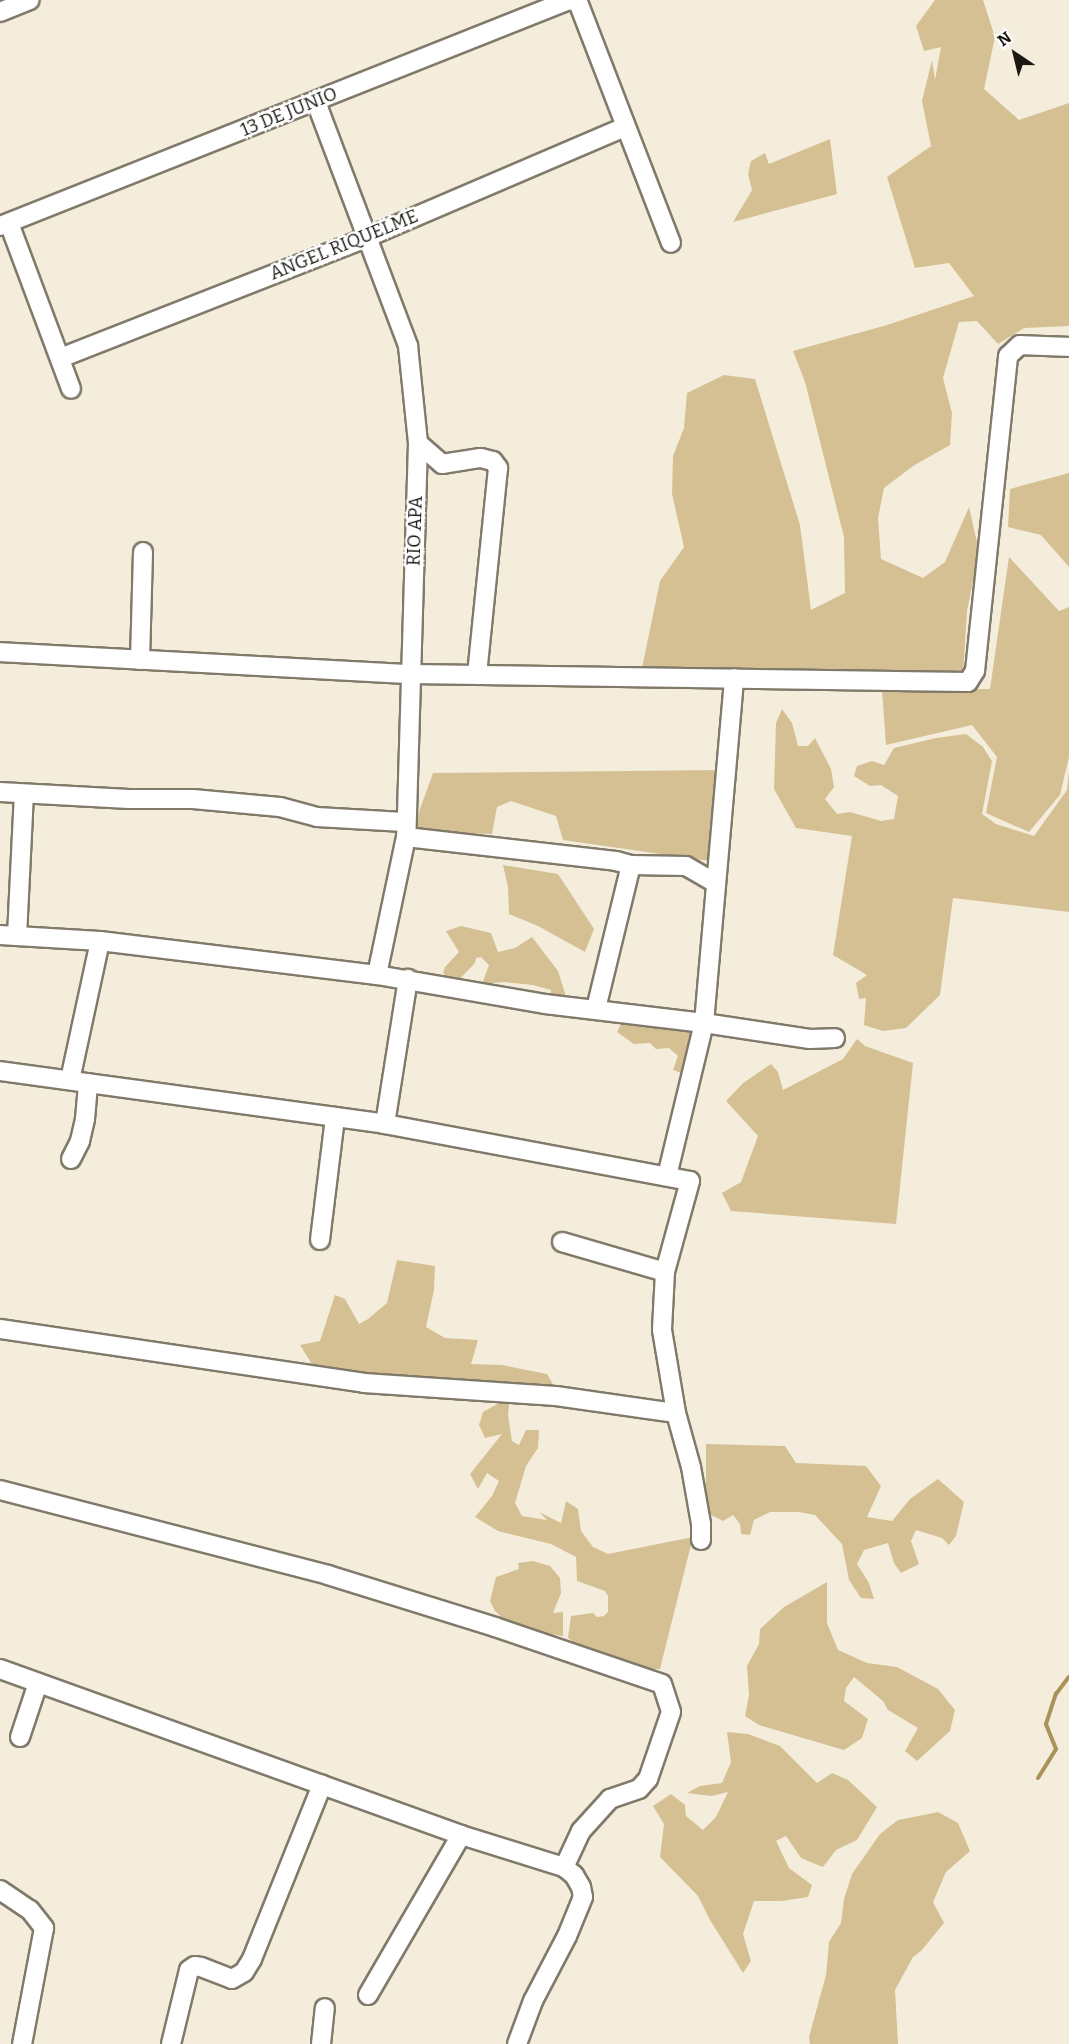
<!DOCTYPE html>
<style>
body{margin:0}
#map{position:relative;width:1069px;height:2044px;overflow:hidden;background:#f5eddc;font-family:Bitter,serif}
div>[style]{position:absolute}
.green>*{inset:0;background:#d4c093}
.stream>*{height:4px;margin:-2px;padding:0 2px;transform-origin:2px;border-radius:2px;background:#aa925a}
.roads{filter:drop-shadow(2px 0 #817a6b) drop-shadow(-2px 0 #817a6b) drop-shadow(0 2px #817a6b) drop-shadow(0 -2px #817a6b)}
.minor>*{height:18px;margin:-9px;padding:0 9px;transform-origin:9px;border-radius:9px;background:#fff}
span{translate:-50% -50%;white-space:nowrap;text-align:center;line-height:1.15;-webkit-text-stroke:4.5px #fff;paint-order:stroke}
.street-label{font-size:18px;color:#1a1711}
.north{position:absolute;left:985px;top:24px;width:60px;height:60px;-webkit-text-stroke:4px #fff;paint-order:stroke;rotate:325deg;font-size:16px;font-weight:700;line-height:24px;text-align:center;color:#1a1711}
.north::after{content:'';display:block;margin:auto;width:21px;height:27px;background:#1a1711;clip-path:polygon(50% 0,100% 100%,50% 72%,0 100%)}
</style>
<div id="map">
<div class="green">
<i style="clip-path:polygon(935px 0,983px 0,995px 37px,984px 89px,1019px 120px,1069px 103px,1069px 326px,1024px 328px,998px 344px,977px 321px,959px 322px,943px 378px,952px 413px,950px 445px,913px 466px,884px 488px,878px 518px,881px 559px,923px 578px,945px 562px,969px 507px,979px 551px,967px 611px,963px 675px,642px 668px,660px 581px,684px 547px,672px 494px,673px 456px,684px 428px,687px 393px,724px 375px,755px 379px,800px 525px,811px 610px,845px 593px,844px 537px,805px 382px,793px 351px,887px 325px,974px 296px,949px 263px,915px 268px,887px 177px,931px 146px,922px 101px,932px 60px,935px 80px,941px 47px,924px 51px,916px 26px)"></i>
<i style="clip-path:polygon(830px 139px,837px 194px,733px 222px,752px 190px,748px 174px,751px 161px,765px 153px,769px 164px)"></i>
<i style="clip-path:polygon(1069px 473px,1069px 567px,1041px 535px,1008px 527px,1010px 489px)"></i>
<i style="clip-path:polygon(1009px 557px,1059px 611px,1069px 607px,1069px 757px,1060px 795px,1029px 832px,986px 813px,997px 757px,972px 725px,886px 745px,882px 690px,990px 689px)"></i>
<i style="clip-path:polygon(782px 709px,792px 723px,798px 746px,808px 746px,815px 738px,831px 769px,834px 787px,825px 799px,837px 814px,850px 812px,881px 821px,894px 819px,898px 796px,881px 785px,870px 786px,854px 776px,857px 766px,872px 761px,884px 765px,894px 748px,936px 738px,966px 734px,983px 747px,992px 761px,982px 814px,996px 824px,1034px 836px,1067px 790px,1069px 771px,1069px 912px,953px 898px,940px 995px,906px 1028px,883px 1031px,864px 1025px,866px 998px,859px 999px,856px 983px,867px 975px,833px 955px,852px 836px,796px 828px,774px 789px,776px 723px)"></i>
<i style="clip-path:polygon(721px 770px,709px 861px,563px 840px,556px 816px,511px 801px,497px 807px,492px 834px,412px 831px,433px 773px)"></i>
<i style="clip-path:polygon(503px 865px,558px 874px,594px 929px,585px 952px,538px 926px,509px 914px,508px 887px)"></i>
<i style="clip-path:polygon(461px 926px,491px 933px,498px 952px,515px 948px,532px 937px,558px 971px,568px 1003px,551px 1006px,551px 990px,533px 985px,504px 982px,482px 984px,489px 965px,481px 957px,476px 958px,475px 963px,454px 985px,443px 973px,445px 967px,459px 952px,446px 931px)"></i>
<i style="clip-path:polygon(623px 1020px,703px 1025px,689px 1076px,673px 1070px,678px 1056px,669px 1048px,656px 1049px,650px 1043px,634px 1044px,617px 1032px)"></i>
<i style="clip-path:polygon(857px 1039px,865px 1046px,913px 1063px,896px 1224px,731px 1211px,722px 1193px,741px 1182px,758px 1136px,726px 1101px,743px 1083px,771px 1064px,778px 1072px,783px 1090px,843px 1059px)"></i>
<i style="clip-path:polygon(397px 1260px,435px 1266px,434px 1290px,426px 1327px,445px 1338px,478px 1340px,471px 1364px,502px 1365px,547px 1374px,554px 1386px,317px 1372px,300px 1345px,320px 1341px,335px 1295px,345px 1299px,359px 1324px,368px 1319px,387px 1303px)"></i>
<i style="clip-path:polygon(510px 1397px,508px 1415px,512px 1441px,519px 1445px,526px 1430px,539px 1430px,538px 1448px,526px 1466px,515px 1503px,522px 1516px,547px 1520px,539px 1512px,561px 1523px,566px 1501px,578px 1509px,581px 1531px,593px 1547px,608px 1554px,693px 1537px,660px 1669px,640px 1669px,614px 1658px,587px 1652px,568px 1638px,571px 1616px,593px 1613px,597px 1617px,604px 1616px,608px 1612px,608px 1596px,605px 1591px,577px 1581px,576px 1557px,551px 1544px,498px 1531px,475px 1517px,492px 1496px,499px 1481px,487px 1473px,478px 1489px,470px 1474px,502px 1434px,485px 1438px,479px 1425px,483px 1412px)"></i>
<i style="clip-path:polygon(706px 1444px,785px 1446px,796px 1463px,866px 1466px,881px 1486px,867px 1517px,892px 1521px,910px 1499px,938px 1479px,964px 1502px,956px 1536px,949px 1545px,942px 1538px,916px 1530px,911px 1541px,919px 1564px,901px 1573px,894px 1563px,888px 1543px,864px 1550px,857px 1564px,869px 1583px,874px 1599px,861px 1598px,849px 1580px,842px 1544px,815px 1515px,799px 1512px,770px 1512px,754px 1520px,750px 1535px,741px 1534px,740px 1524px,733px 1515px,723px 1521px,699px 1509px,706px 1481px)"></i>
<i style="clip-path:polygon(533px 1561px,550px 1566px,560px 1578px,561px 1593px,553px 1613px,563px 1612px,563px 1636px,513px 1628px,495px 1611px,490px 1601px,496px 1577px,519px 1569px,518px 1563px)"></i>
<i style="clip-path:polygon(827px 1582px,827px 1623px,838px 1650px,867px 1663px,897px 1667px,938px 1689px,955px 1710px,950px 1731px,917px 1761px,905px 1751px,918px 1728px,888px 1710px,883px 1701px,854px 1677px,846px 1688px,844px 1701px,868px 1719px,862px 1738px,844px 1750px,759px 1725px,745px 1716px,749px 1695px,747px 1666px,759px 1644px,760px 1629px,784px 1607px)"></i>
<i style="clip-path:polygon(727px 1732px,748px 1734px,780px 1746px,817px 1783px,832px 1773px,848px 1780px,877px 1807px,857px 1840px,836px 1850px,823px 1867px,801px 1858px,786px 1836px,776px 1841px,789px 1868px,812px 1885px,808px 1897px,782px 1901px,754px 1901px,743px 1934px,751px 1961px,743px 1973px,710px 1920px,698px 1896px,660px 1857px,664px 1824px,653px 1806px,671px 1794px,685px 1805px,686px 1816px,703px 1830px,716px 1817px,728px 1792px,711px 1796px,687px 1793px,700px 1786px,722px 1783px,731px 1762px)"></i>
<i style="clip-path:polygon(938px 1812px,958px 1823px,970px 1851px,946px 1872px,933px 1902px,944px 1923px,921px 1951px,913px 1957px,895px 1990px,898px 2044px,810px 2044px,809px 2037px,826px 1975px,829px 1942px,841px 1923px,844px 1899px,852px 1874px,880px 1834px,898px 1820px)"></i>
</div>
<div class="stream">
<i style="left:1038px;top:1778px;width:34px;rotate:-58deg"></i>
<i style="left:1056px;top:1749px;width:27px;rotate:-112deg"></i>
<i style="left:1046px;top:1724px;width:32px;rotate:-72deg"></i>
<i style="left:1056px;top:1694px;width:21px;rotate:-53deg"></i>
</div>
<div class="roads">
<div class="minor">
<i style="left:0;top:12px;width:32px;rotate:-22deg"></i>
<i style="left:316px;top:102px;width:261px;rotate:69.3deg"></i>
<i style="left:408px;top:346px;width:98px;rotate:84.1deg"></i>
<i style="left:418px;top:443px;width:394px;rotate:91.7deg"></i>
<i style="left:406px;top:837px;width:141px;rotate:101.9deg"></i>
<i style="left:9px;top:223px;width:177px;rotate:69.5deg"></i>
<i style="left:0;top:226px;width:612px;rotate:-21.66deg"></i>
<i style="left:569px;top:0;width:9px;rotate:13deg"></i>
<i style="left:578px;top:2px;width:258px;rotate:68.9deg"></i>
<i style="left:60px;top:358px;width:331px;rotate:-21.4deg"></i>
<i style="left:368px;top:237px;width:280px;rotate:-23.2deg"></i>
<i style="left:418px;top:443px;width:32px;rotate:41deg"></i>
<i style="left:442px;top:464px;width:39px;rotate:-9deg"></i>
<i style="left:481px;top:458px;width:12px;rotate:14deg"></i>
<i style="left:493px;top:461px;width:9px;rotate:54deg"></i>
<i style="left:498px;top:468px;width:208px;rotate:95.8deg"></i>
<i style="left:0;top:652px;width:412px;rotate:3.1deg"></i>
<i style="left:411px;top:674px;width:557px;rotate:0.82deg"></i>
<i style="left:968px;top:682px;width:13px;rotate:-58deg"></i>
<i style="left:975px;top:671px;width:317px;rotate:-84deg"></i>
<i style="left:1008px;top:356px;width:16px;rotate:-43deg"></i>
<i style="left:1020px;top:345px;width:49px;rotate:2.3deg"></i>
<i style="left:140px;top:660px;width:108px;rotate:-88.4deg"></i>
<i style="left:0;top:792px;width:129px;rotate:3.1deg"></i>
<i style="left:129px;top:799px;width:64px"></i>
<i style="left:193px;top:799px;width:87px;rotate:5.3deg"></i>
<i style="left:280px;top:807px;width:38px;rotate:15deg"></i>
<i style="left:317px;top:817px;width:87px;rotate:3.3deg"></i>
<i style="left:406px;top:837px;width:211px;rotate:6.5deg"></i>
<i style="left:616px;top:861px;width:16px;rotate:15deg"></i>
<i style="left:631px;top:865px;width:148px;rotate:103.7deg"></i>
<i style="left:631px;top:865px;width:55px;rotate:1deg"></i>
<i style="left:686px;top:866px;width:34px;rotate:30deg"></i>
<i style="left:0;top:935px;width:100px;rotate:3.4deg"></i>
<i style="left:100px;top:941px;width:279px;rotate:7deg"></i>
<i style="left:377px;top:975px;width:170px;rotate:9.8deg"></i>
<i style="left:545px;top:1004px;width:160px;rotate:6.8deg"></i>
<i style="left:704px;top:1023px;width:107px;rotate:8.6deg"></i>
<i style="left:810px;top:1039px;width:25px;rotate:-2deg"></i>
<i style="left:17px;top:936px;width:142px;rotate:-87.2deg"></i>
<i style="left:0;top:1071px;width:389px;rotate:7.8deg"></i>
<i style="left:385px;top:1124px;width:310px;rotate:10.6deg"></i>
<i style="left:690px;top:1181px;width:94px;rotate:105.4deg"></i>
<i style="left:665px;top:1272px;width:58px;rotate:93deg"></i>
<i style="left:662px;top:1330px;width:84px;rotate:80.4deg"></i>
<i style="left:676px;top:1413px;width:56px;rotate:74.5deg"></i>
<i style="left:691px;top:1467px;width:58px;rotate:80deg"></i>
<i style="left:701px;top:1524px;width:16px;rotate:90deg"></i>
<i style="left:70px;top:1080px;width:142px;rotate:-77.8deg"></i>
<i style="left:385px;top:1124px;width:147px;rotate:-81deg"></i>
<i style="left:71px;top:1159px;width:20px;rotate:-63deg"></i>
<i style="left:80px;top:1141px;width:23px;rotate:-77deg"></i>
<i style="left:85px;top:1119px;width:36px;rotate:-85deg"></i>
<i style="left:667px;top:1176px;width:157px;rotate:-76.4deg"></i>
<i style="left:704px;top:1023px;width:346px;rotate:-85deg"></i>
<i style="left:320px;top:1240px;width:124px;rotate:-83deg"></i>
<i style="left:562px;top:1242px;width:107px;rotate:16.2deg"></i>
<i style="left:0;top:1329px;width:368px;rotate:8.4deg"></i>
<i style="left:364px;top:1383px;width:192px;rotate:3.9deg"></i>
<i style="left:556px;top:1396px;width:121px;rotate:8.1deg"></i>
<i style="left:0;top:1490px;width:339px;rotate:14.5deg"></i>
<i style="left:328px;top:1575px;width:175px;rotate:17.3deg"></i>
<i style="left:495px;top:1627px;width:176px;rotate:18.8deg"></i>
<i style="left:662px;top:1684px;width:29px;rotate:72deg"></i>
<i style="left:671px;top:1712px;width:71px;rotate:108.9deg"></i>
<i style="left:648px;top:1779px;width:13px;rotate:132deg"></i>
<i style="left:639px;top:1789px;width:31px;rotate:161deg"></i>
<i style="left:610px;top:1799px;width:43px;rotate:132.2deg"></i>
<i style="left:581px;top:1831px;width:40px;rotate:115deg"></i>
<i style="left:0;top:1669px;width:490px;rotate:19.8deg"></i>
<i style="left:461px;top:1835px;width:108px;rotate:17.3deg"></i>
<i style="left:564px;top:1867px;width:13px;rotate:39deg"></i>
<i style="left:574px;top:1875px;width:14px;rotate:60deg"></i>
<i style="left:581px;top:1887px;width:10px;rotate:79deg"></i>
<i style="left:583px;top:1897px;width:42px;rotate:112.3deg"></i>
<i style="left:567px;top:1936px;width:73px;rotate:117.6deg"></i>
<i style="left:533px;top:2001px;width:46px;rotate:110.4deg"></i>
<i style="left:20px;top:1737px;width:57px;rotate:-71.6deg"></i>
<i style="left:0;top:1890px;width:36px;rotate:34deg"></i>
<i style="left:30px;top:1910px;width:23px;rotate:52deg"></i>
<i style="left:44px;top:1928px;width:118px;rotate:100.7deg"></i>
<i style="left:368px;top:1995px;width:185px;rotate:-59.8deg"></i>
<i style="left:171px;top:2044px;width:76px;rotate:-76.3deg"></i>
<i style="left:189px;top:1970px;width:7px;rotate:-34deg"></i>
<i style="left:195px;top:1966px;width:6px;rotate:9deg"></i>
<i style="left:201px;top:1967px;width:33px;rotate:21deg"></i>
<i style="left:232px;top:1979px;width:14px;rotate:-30deg"></i>
<i style="left:244px;top:1972px;width:15px;rotate:-58deg"></i>
<i style="left:252px;top:1959px;width:188px;rotate:-68.1deg"></i>
<i style="left:321px;top:2044px;width:36px;rotate:-84deg"></i>
</div>
</div>
<div class="street-label">
<span style="left:289px;top:112px;rotate:-22deg">13 DE JUNIO</span>
<span style="left:344px;top:245px;rotate:-22deg">ANGEL RIQUELME</span>
<span style="left:415px;top:531px;rotate:-88deg">RIO APA</span>
</div>
<div class="north">N</div>
</div>
